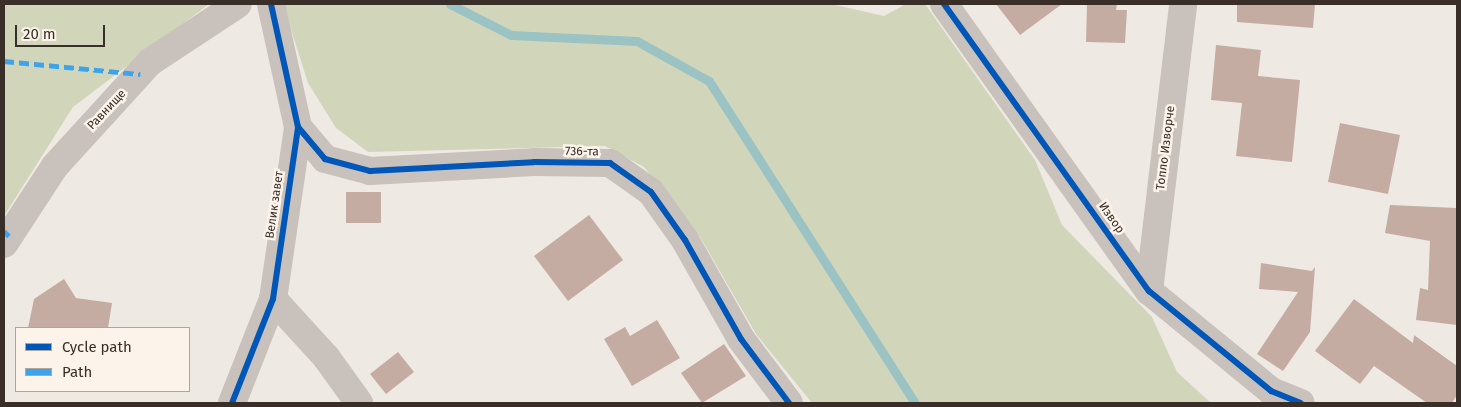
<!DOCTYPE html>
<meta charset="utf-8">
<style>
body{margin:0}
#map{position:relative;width:1461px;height:407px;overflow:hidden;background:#efe9e3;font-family:"Fira Sans",sans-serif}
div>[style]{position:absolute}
.green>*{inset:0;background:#d1d6bb}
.stream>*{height:9px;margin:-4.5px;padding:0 4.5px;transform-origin:4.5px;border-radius:4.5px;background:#9cc3c3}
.building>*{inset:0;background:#c5aca2}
.minor>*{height:28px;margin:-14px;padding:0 14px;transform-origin:14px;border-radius:14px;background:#c9c1bb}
.quiet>*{height:5px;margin-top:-2.5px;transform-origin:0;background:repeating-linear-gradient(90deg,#3fa3eb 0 10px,transparent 0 15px)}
.cycleway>*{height:6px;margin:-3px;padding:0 3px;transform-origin:3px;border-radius:3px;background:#0057b8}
span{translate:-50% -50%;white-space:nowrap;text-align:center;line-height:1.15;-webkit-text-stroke:5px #fcf4ea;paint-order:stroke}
.street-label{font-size:12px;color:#3a2e28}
.frame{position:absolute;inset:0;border:5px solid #3a2e28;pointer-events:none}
.legend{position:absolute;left:15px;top:327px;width:175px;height:65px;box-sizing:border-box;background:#fcf4ea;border:1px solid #aea59c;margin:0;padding:6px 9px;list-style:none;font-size:15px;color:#3a2e28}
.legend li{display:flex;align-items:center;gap:10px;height:25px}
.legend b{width:25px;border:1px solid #aea59c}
.scale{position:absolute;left:15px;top:25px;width:90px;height:22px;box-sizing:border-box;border:2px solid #3a2e28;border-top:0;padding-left:6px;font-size:15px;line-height:18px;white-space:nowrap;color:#3a2e28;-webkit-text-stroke:4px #fcf4ea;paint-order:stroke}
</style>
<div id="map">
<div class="green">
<i style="clip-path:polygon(4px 4px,209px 4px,73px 107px,4px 216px)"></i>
<i style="clip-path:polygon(283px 4px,831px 4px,884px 16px,906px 4px,925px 4px,1035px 160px,1062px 225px,1152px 317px,1177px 372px,1211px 403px,812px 403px,756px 334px,700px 237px,644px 167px,605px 146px,368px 152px,336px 128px,308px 83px)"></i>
</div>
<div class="stream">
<i style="left:450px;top:4px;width:68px;rotate:26.9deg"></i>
<i style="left:511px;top:35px;width:126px;rotate:2.7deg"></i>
<i style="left:637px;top:41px;width:82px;rotate:29.1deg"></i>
<i style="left:709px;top:81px;width:382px;rotate:57.4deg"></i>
</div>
<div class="building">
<i style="clip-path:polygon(996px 4px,1062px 4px,1020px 35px)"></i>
<i style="clip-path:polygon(1087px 4px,1117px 4px,1116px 10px,1127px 10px,1125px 43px,1086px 42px)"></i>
<i style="clip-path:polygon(1237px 4px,1315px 4px,1313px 28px,1237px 22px)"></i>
<i style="clip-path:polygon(1216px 45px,1261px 50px,1258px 76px,1300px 80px,1292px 162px,1236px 156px,1242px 103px,1211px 100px)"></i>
<i style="clip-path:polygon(1340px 123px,1400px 135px,1388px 194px,1328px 182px)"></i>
<i style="clip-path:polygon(346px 192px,381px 192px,381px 223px,346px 223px)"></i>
<i style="clip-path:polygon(1390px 205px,1457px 208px,1457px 325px,1416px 320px,1420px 288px,1428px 290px,1430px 241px,1385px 233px)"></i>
<i style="clip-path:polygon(589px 215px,623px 260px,568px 301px,534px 256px)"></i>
<i style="clip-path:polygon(1261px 263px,1312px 271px,1315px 267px,1310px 332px,1283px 371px,1257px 354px,1298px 292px,1259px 289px)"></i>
<i style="clip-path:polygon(64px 279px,76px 298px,112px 303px,108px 328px,28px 328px,34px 299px)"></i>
<i style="clip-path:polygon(1354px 299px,1413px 343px,1414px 335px,1457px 366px,1457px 395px,1452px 403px,1427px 403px,1374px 366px,1360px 384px,1315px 351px)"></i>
<i style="clip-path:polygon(657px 320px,680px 358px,632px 386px,604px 339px,625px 327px,630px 336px)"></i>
<i style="clip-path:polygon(724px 344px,746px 376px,702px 403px,681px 373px)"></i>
<i style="clip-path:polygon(398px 352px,414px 372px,386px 394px,370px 374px)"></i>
</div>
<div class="minor">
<i style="left:944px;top:4px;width:353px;rotate:54.5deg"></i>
<i style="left:1149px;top:291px;width:158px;rotate:39.3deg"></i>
<i style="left:1271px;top:391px;width:32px;rotate:22deg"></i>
<i style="left:298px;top:127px;width:42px;rotate:49.8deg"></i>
<i style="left:325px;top:159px;width:47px;rotate:14.9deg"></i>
<i style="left:370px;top:171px;width:164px;rotate:-3.1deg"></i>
<i style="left:534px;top:162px;width:76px;rotate:0.8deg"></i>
<i style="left:610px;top:163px;width:50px;rotate:35.3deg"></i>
<i style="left:651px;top:192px;width:59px;rotate:54.7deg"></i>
<i style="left:685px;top:240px;width:114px;rotate:60.5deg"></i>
<i style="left:741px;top:339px;width:80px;rotate:53.1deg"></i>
<i style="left:4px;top:244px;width:93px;rotate:-56.8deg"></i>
<i style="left:55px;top:166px;width:141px;rotate:-47.6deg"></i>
<i style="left:150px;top:62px;width:105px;rotate:-33.4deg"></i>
<i style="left:1149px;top:291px;width:289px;rotate:-83.2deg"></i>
<i style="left:273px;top:299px;width:79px;rotate:47.6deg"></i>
<i style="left:326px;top:357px;width:57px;rotate:54.3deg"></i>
<i style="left:232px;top:403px;width:112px;rotate:-68.5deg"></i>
<i style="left:273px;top:299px;width:174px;rotate:-81.7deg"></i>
<i style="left:298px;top:127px;width:126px;rotate:-102.4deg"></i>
</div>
<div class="quiet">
<i style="left:4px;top:61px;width:137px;rotate:5.5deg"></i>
<i style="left:4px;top:231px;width:7px;rotate:45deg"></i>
</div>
<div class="cycleway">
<i style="left:944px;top:4px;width:353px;rotate:54.5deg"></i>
<i style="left:1149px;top:291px;width:158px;rotate:39.3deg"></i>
<i style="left:1271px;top:391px;width:32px;rotate:22deg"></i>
<i style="left:298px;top:127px;width:42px;rotate:49.8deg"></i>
<i style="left:325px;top:159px;width:47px;rotate:14.9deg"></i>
<i style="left:370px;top:171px;width:164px;rotate:-3.1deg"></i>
<i style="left:534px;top:162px;width:76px;rotate:0.8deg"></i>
<i style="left:610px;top:163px;width:50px;rotate:35.3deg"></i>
<i style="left:651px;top:192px;width:59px;rotate:54.7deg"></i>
<i style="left:685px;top:240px;width:114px;rotate:60.5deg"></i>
<i style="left:741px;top:339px;width:80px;rotate:53.1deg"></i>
<i style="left:232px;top:403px;width:112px;rotate:-68.5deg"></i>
<i style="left:273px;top:299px;width:174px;rotate:-81.7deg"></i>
<i style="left:298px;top:127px;width:126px;rotate:-102.4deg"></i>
</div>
<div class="street-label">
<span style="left:107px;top:110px;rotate:-47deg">Равнище</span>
<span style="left:1166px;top:148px;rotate:-83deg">Топло Изворче</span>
<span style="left:582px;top:152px;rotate:1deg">736-та</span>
<span style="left:275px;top:205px;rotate:-82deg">Велик завет</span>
<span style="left:1111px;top:218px;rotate:55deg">Извор</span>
</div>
<div class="frame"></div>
<ul class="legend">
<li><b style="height:6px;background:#0057b8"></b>Cycle path</li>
<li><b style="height:6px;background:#3fa3eb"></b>Path</li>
</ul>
<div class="scale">20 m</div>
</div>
